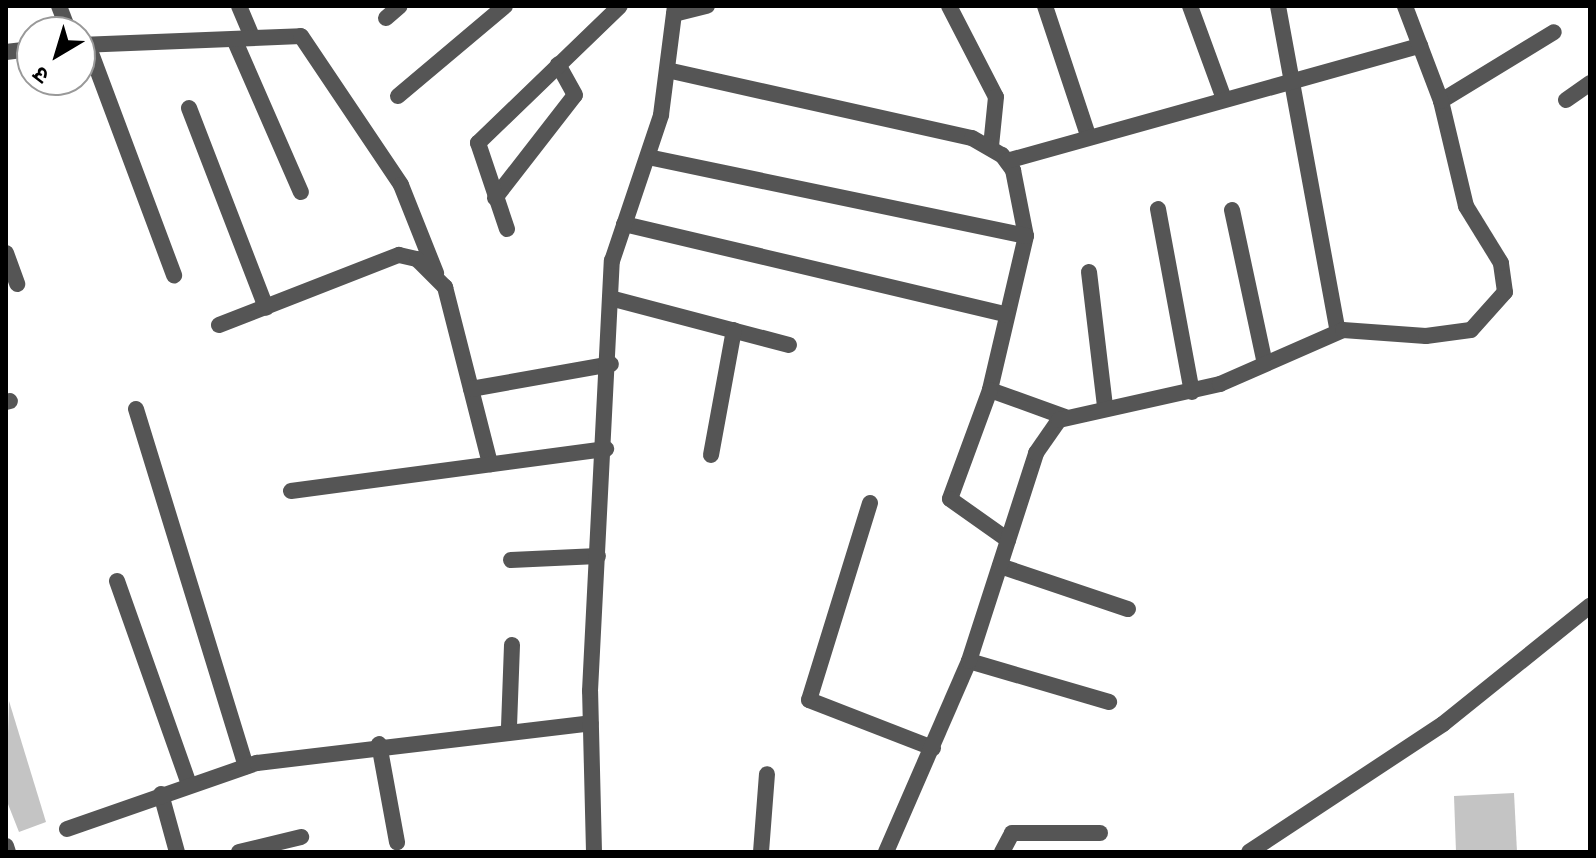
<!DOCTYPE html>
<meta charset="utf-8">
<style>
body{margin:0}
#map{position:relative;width:1596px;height:858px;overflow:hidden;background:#fff;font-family:Overpass,"Noto Sans Devanagari",sans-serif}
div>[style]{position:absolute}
.building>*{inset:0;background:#c4c4c4}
.minor>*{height:16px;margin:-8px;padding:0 8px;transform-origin:8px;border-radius:8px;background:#555}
span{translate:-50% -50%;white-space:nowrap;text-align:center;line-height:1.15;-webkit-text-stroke:6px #fff;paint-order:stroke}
.frame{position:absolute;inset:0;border:8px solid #000;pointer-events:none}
.north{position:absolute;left:16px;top:16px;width:80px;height:80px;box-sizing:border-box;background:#fff;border:2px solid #999;border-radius:50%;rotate:218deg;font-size:22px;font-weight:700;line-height:32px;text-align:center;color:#000}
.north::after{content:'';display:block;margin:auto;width:28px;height:36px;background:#000;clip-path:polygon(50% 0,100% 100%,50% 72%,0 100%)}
</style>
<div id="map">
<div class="building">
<i style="clip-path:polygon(9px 701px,46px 822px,19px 832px,6px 799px)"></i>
<i style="clip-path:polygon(1514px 793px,1517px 852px,1456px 852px,1454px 796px)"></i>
</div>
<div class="minor">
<i style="left:59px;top:6px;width:28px;rotate:69deg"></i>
<i style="left:239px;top:6px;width:34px;rotate:67deg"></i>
<i style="left:949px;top:6px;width:102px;rotate:62.7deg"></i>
<i style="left:996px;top:97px;width:49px;rotate:95.8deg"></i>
<i style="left:1045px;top:6px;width:136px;rotate:71.6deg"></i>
<i style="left:1190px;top:6px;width:99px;rotate:69.9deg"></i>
<i style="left:1278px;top:6px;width:331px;rotate:79.6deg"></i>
<i style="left:674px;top:14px;width:34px;rotate:-14deg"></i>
<i style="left:386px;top:18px;width:18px;rotate:-41deg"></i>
<i style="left:234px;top:39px;width:167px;rotate:66.4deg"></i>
<i style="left:80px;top:45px;width:221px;rotate:-2.3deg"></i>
<i style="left:301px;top:36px;width:179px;rotate:56.1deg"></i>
<i style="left:401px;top:185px;width:95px;rotate:68.3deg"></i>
<i style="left:88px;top:45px;width:246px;rotate:69.5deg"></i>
<i style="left:6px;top:52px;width:26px;rotate:-7deg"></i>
<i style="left:667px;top:70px;width:312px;rotate:12.6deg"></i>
<i style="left:972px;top:138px;width:34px;rotate:30deg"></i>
<i style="left:1002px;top:155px;width:19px;rotate:54deg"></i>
<i style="left:1013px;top:170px;width:67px;rotate:78.9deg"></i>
<i style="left:1026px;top:236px;width:158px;rotate:103.2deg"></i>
<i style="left:990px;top:390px;width:80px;rotate:19.8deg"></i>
<i style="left:398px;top:96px;width:140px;rotate:-40.1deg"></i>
<i style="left:1566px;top:100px;width:29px;rotate:-35deg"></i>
<i style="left:1441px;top:101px;width:132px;rotate:-31.4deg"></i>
<i style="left:189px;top:108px;width:214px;rotate:68.9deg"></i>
<i style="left:648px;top:157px;width:386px;rotate:11.8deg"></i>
<i style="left:1007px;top:161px;width:429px;rotate:-15.6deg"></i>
<i style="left:495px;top:198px;width:130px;rotate:-52.2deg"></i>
<i style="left:575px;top:95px;width:35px;rotate:-119deg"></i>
<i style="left:1158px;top:209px;width:186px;rotate:79.5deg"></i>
<i style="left:1232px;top:210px;width:157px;rotate:77.9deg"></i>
<i style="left:624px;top:224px;width:392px;rotate:13.3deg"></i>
<i style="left:507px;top:229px;width:91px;rotate:-108.6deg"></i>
<i style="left:478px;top:143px;width:197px;rotate:-44deg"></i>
<i style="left:6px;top:253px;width:33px;rotate:70deg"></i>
<i style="left:1089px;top:272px;width:136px;rotate:83.2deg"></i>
<i style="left:610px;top:298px;width:185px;rotate:14.7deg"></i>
<i style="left:219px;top:325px;width:193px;rotate:-21.3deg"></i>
<i style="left:399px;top:255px;width:18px;rotate:13deg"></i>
<i style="left:417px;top:259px;width:40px;rotate:45deg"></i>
<i style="left:445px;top:287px;width:183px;rotate:75.7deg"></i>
<i style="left:471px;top:389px;width:142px;rotate:-10.1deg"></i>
<i style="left:990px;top:390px;width:116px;rotate:110.2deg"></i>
<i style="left:950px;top:499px;width:71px;rotate:35.3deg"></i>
<i style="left:6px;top:402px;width:4px;rotate:-14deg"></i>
<i style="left:136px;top:409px;width:374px;rotate:72.9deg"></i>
<i style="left:711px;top:455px;width:127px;rotate:-79.6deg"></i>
<i style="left:291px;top:491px;width:318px;rotate:-7.6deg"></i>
<i style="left:870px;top:503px;width:206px;rotate:107.2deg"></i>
<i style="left:809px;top:700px;width:133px;rotate:21.2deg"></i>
<i style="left:511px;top:560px;width:87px;rotate:-2.6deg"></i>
<i style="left:1000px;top:566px;width:135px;rotate:18.6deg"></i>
<i style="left:117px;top:581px;width:215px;rotate:70.5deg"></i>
<i style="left:969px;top:661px;width:146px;rotate:16.3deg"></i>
<i style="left:509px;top:727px;width:82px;rotate:-87.9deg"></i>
<i style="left:379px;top:744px;width:100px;rotate:79.6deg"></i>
<i style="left:161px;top:794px;width:60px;rotate:74.6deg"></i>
<i style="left:67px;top:829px;width:201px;rotate:-19.2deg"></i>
<i style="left:257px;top:763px;width:336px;rotate:-6.8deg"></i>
<i style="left:6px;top:846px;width:6px;rotate:72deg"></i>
<i style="left:239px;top:852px;width:64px;rotate:-13.6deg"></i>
<i style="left:594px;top:852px;width:161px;rotate:-91.4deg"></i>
<i style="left:590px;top:691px;width:431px;rotate:-87.1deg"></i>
<i style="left:612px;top:261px;width:154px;rotate:-71.4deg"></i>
<i style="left:661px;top:115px;width:110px;rotate:-82.7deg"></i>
<i style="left:761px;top:852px;width:78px;rotate:-85.6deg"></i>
<i style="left:886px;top:852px;width:208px;rotate:-66.5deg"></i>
<i style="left:969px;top:661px;width:219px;rotate:-72.1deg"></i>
<i style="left:1036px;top:453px;width:40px;rotate:-55.1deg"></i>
<i style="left:1059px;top:420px;width:165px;rotate:-12.6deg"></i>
<i style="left:1220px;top:384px;width:134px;rotate:-23.7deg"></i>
<i style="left:1343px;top:330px;width:83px;rotate:4.1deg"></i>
<i style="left:1426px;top:336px;width:45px;rotate:-7.6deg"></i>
<i style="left:1471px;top:330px;width:51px;rotate:-48.2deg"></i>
<i style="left:1505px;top:292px;width:29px;rotate:-98deg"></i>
<i style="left:1501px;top:263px;width:67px;rotate:-121.6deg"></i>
<i style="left:1466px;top:206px;width:108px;rotate:-103.4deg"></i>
<i style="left:1441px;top:101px;width:102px;rotate:-110.8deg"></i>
<i style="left:1002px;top:852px;width:21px;rotate:-62deg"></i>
<i style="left:1012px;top:833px;width:88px"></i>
<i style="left:1249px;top:852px;width:232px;rotate:-33.4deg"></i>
<i style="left:1443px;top:724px;width:189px;rotate:-38.8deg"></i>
</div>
<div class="frame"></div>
<div class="north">उ</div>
</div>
